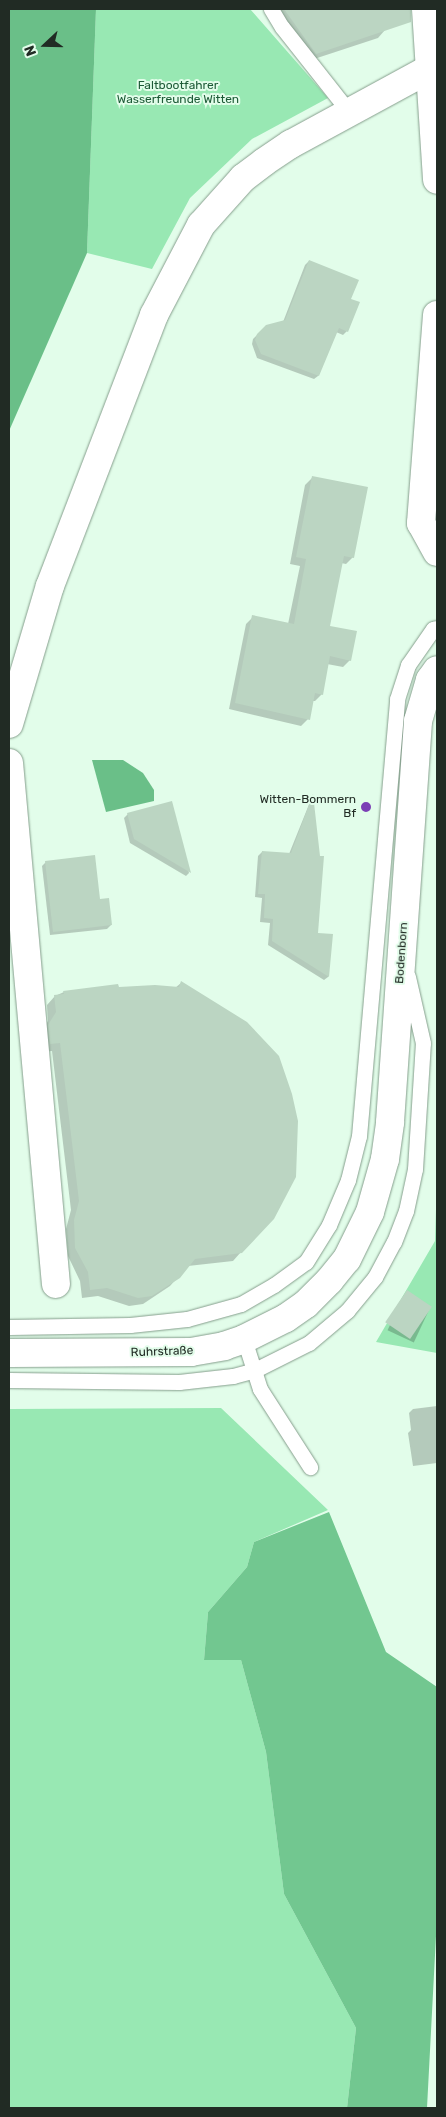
<!DOCTYPE html>
<meta charset="utf-8">
<style>
body{margin:0}
#map{position:relative;width:446px;height:2117px;overflow:hidden;background:#e2fdea;font-family:Rubik,sans-serif}
div>[style]{position:absolute}
[style*='--x']{left:calc(var(--x)*1px);top:calc(var(--y)*1px);width:calc(var(--w)*1px);rotate:calc(var(--a)*1deg)}
.green>*{inset:0;background:#98e8b3}
.forest>*{inset:0;background:#72c790}
.water>*{inset:0;background:#6abf88}
.shadow>*{inset:0;background:#0003;transform-origin:0 0}
.building>*{inset:0;background:#bbd5c2;transform-origin:0 0}
.roads{filter:drop-shadow(0 0 1px #859e8c) drop-shadow(0 0 1px #859e8c)}
.service>*{height:15px;margin:-7.5px;padding:0 7.5px;transform-origin:7.5px;border-radius:7.5px;background:#fff}
.minor>*{height:28px;margin:-14px;padding:0 14px;transform-origin:14px;border-radius:14px;background:#fff}
.secondary>*{height:28px;margin:-14px;padding:0 14px;transform-origin:14px;border-radius:14px;background:#fff}
.dots>*{width:14px;height:14px;translate:-50% -50%;box-sizing:border-box;border:2px solid #e2fdea;border-radius:50%}
span{translate:-50% -50%;white-space:nowrap;text-align:center;line-height:1.15;-webkit-text-stroke:4px #e2fdea;paint-order:stroke}
.park-label{font-size:12px;color:#1c5a36}
.poi-label{font-size:12px;color:#212b24}
.right{translate:-100% -50%;text-align:right}
.street-label{font-size:12px;color:#212b24}
.frame{position:absolute;inset:0;border:10px solid #212b24;pointer-events:none}
.north{position:absolute;left:20px;top:20px;width:50px;height:50px;-webkit-text-stroke:4px #e2fdea;paint-order:stroke;rotate:249deg;font-size:14px;font-weight:700;line-height:20px;text-align:center;color:#212b24}
.north::after{content:'';display:block;margin:auto;width:18px;height:22px;background:#212b24;clip-path:polygon(50% 0,100% 100%,50% 72%,0 100%)}
</style>
<div id="map">
<div class="green">
<i style="clip-path:polygon(96px 9px,250px 9px,328px 98px,252px 139px,190px 198px,152px 269px,87px 253px)"></i>
<i style="clip-path:polygon(437px 1176px,437px 1353px,376px 1342px,435px 1241px)"></i>
<i style="clip-path:polygon(221px 1408px,328px 1510px,254px 1542px,247px 1567px,208px 1612px,204px 1660px,241px 1660px,266px 1752px,284px 1894px,356px 2028px,347px 2108px,9px 2108px,9px 1409px)"></i>
</div>
<div class="forest">
<i style="clip-path:polygon(329px 1512px,386px 1652px,437px 1687px,437px 1917px,427px 2108px,347px 2108px,356px 2028px,284px 1894px,266px 1752px,241px 1660px,204px 1660px,208px 1612px,247px 1567px,254px 1542px)"></i>
</div>
<div class="water">
<i style="clip-path:polygon(9px 9px,96px 9px,87px 253px,9px 431px)"></i>
<i style="clip-path:polygon(92px 760px,123px 760px,143px 773px,154px 790px,154px 801px,106px 812px)"></i>
</div>
<div class="shadow">
<i style="clip-path:polygon(273px 9px,394px 9px,394px 13px,385px 30px,378px 38px,308px 61px)"></i>
<i style="clip-path:polygon(309px 261px,349px 300px,347px 331px,343px 335px,336px 332px,318px 376px,314px 379px,257px 358px,252px 344px,253px 339px,266px 326px,283px 322px,305px 265px)"></i>
<i style="clip-path:polygon(312px 478px,353px 557px,346px 564px,341px 563px,329px 627px,350px 660px,343px 667px,327px 664px,322px 694px,315px 701px,312px 701px,308px 719px,301px 726px,229px 709px,246px 624px,253px 617px,288px 624px,300px 566px,290px 564px,305px 485px)"></i>
<i style="clip-path:polygon(312px 797px,316px 934px,331px 935px,328px 977px,324px 980px,268px 945px,270px 923px,260px 922px,262px 898px,255px 897px,258px 856px,262px 852px,289px 854px)"></i>
<i style="clip-path:polygon(171px 803px,189px 873px,186px 876px,130px 843px,124px 818px,128px 814px)"></i>
<i style="clip-path:polygon(46px 862px,99px 901px,111px 925px,107px 929px,50px 935px,42px 866px)"></i>
<i style="clip-path:polygon(181px 983px,241px 1252px,233px 1261px,188px 1266px,170px 1286px,143px 1304px,129px 1306px,98px 1296px,82px 1298px,80px 1281px,68px 1256px,66px 1229px,71px 1210px,52px 1051px,42px 1052px,40px 1034px,48px 1021px,47px 1005px,55px 996px,64px 992px,118px 988px,175px 988px)"></i>
<i style="left:404px;top:1295px;width:29px;height:39px;rotate:25deg"></i>
<i style="clip-path:polygon(437px 1406px,437px 1463px,413px 1466px,408px 1433px,411px 1430px,409px 1413px,413px 1409px)"></i>
</div>
<div class="building">
<i style="clip-path:polygon(284px 9px,411px 9px,411px 22px,316px 54px)"></i>
<i style="clip-path:polygon(309px 260px,359px 280px,351px 299px,360px 302px,348px 332px,339px 328px,319px 376px,261px 354px,255px 340px,257px 334px,266px 325px,285px 320px)"></i>
<i style="clip-path:polygon(312px 476px,368px 487px,354px 558px,344px 556px,330px 626px,357px 631px,351px 661px,330px 656px,323px 695px,315px 693px,310px 720px,235px 703px,252px 615px,294px 624px,306px 559px,296px 557px)"></i>
<i style="clip-path:polygon(313px 794px,320px 856px,324px 856px,318px 933px,333px 934px,329px 977px,272px 941px,273px 919px,264px 918px,265px 894px,258px 894px,262px 851px,291px 853px)"></i>
<i style="clip-path:polygon(172px 801px,191px 873px,134px 839px,127px 813px)"></i>
<i style="clip-path:polygon(95px 855px,100px 899px,109px 898px,112px 925px,53px 932px,45px 861px)"></i>
<i style="clip-path:polygon(181px 981px,247px 1022px,279px 1056px,292px 1094px,298px 1121px,296px 1177px,274px 1219px,242px 1253px,195px 1259px,180px 1278px,152px 1296px,138px 1298px,107px 1288px,90px 1290px,88px 1272px,75px 1248px,74px 1220px,79px 1201px,60px 1043px,50px 1044px,48px 1025px,56px 1012px,54px 995px,64px 994px,63px 991px,118px 984px,119px 987px,155px 985px,179px 987px)"></i>
<i style="left:407px;top:1290px;width:30px;height:39px;rotate:34deg"></i>
</div>
<div class="roads">
<div class="service">
<i style="--x:271;--y:9;--w:21;--a:59"></i>
<i style="--x:282;--y:27;--w:110;--a:51.7"></i>
<i style="--x:9;--y:1327;--w:121;--a:-0.9"></i>
<i style="--x:130;--y:1325;--w:57;--a:-6"></i>
<i style="--x:187;--y:1319;--w:56;--a:-15.5"></i>
<i style="--x:241;--y:1304;--w:38;--a:-30"></i>
<i style="--x:274;--y:1285;--w:39;--a:-36"></i>
<i style="--x:306;--y:1262;--w:44;--a:-58.1"></i>
<i style="--x:329;--y:1225;--w:49;--a:-67.1"></i>
<i style="--x:348;--y:1180;--w:45;--a:-76"></i>
<i style="--x:359;--y:1136;--w:439;--a:-85"></i>
<i style="--x:397;--y:699;--w:36;--a:-72"></i>
<i style="--x:408;--y:665;--w:44;--a:-55.2"></i>
<i style="--x:433;--y:629;--w:4;--a:-14"></i>
<i style="--x:244;--y:1339;--w:52;--a:72.3"></i>
<i style="--x:260;--y:1389;--w:93;--a:57.3"></i>
<i style="--x:9;--y:1380;--w:170;--a:0.7"></i>
<i style="--x:179;--y:1382;--w:54;--a:-6.3"></i>
<i style="--x:233;--y:1376;--w:23;--a:-15"></i>
<i style="--x:255;--y:1370;--w:60;--a:-26.6"></i>
<i style="--x:309;--y:1343;--w:50;--a:-40.1"></i>
<i style="--x:347;--y:1311;--w:44;--a:-50.5"></i>
<i style="--x:375;--y:1277;--w:40;--a:-62"></i>
<i style="--x:394;--y:1242;--w:33;--a:-69"></i>
<i style="--x:406;--y:1211;--w:43;--a:-77.9"></i>
<i style="--x:415;--y:1169;--w:126;--a:-86.4"></i>
<i style="--x:423;--y:1043;--w:68;--a:-102.8"></i>
</div>
<div class="minor">
<i style="--x:426;--y:9;--w:171;--a:86.3"></i>
<i style="--x:437;--y:315;--w:209;--a:94.4"></i>
<i style="--x:421;--y:523;--w:33;--a:61"></i>
<i style="--x:9;--y:724;--w:144;--a:-73.5"></i>
<i style="--x:50;--y:586;--w:290;--a:-69"></i>
<i style="--x:154;--y:315;--w:102;--a:-62.4"></i>
<i style="--x:201;--y:225;--w:63;--a:-48.2"></i>
<i style="--x:243;--y:178;--w:26;--a:-37"></i>
<i style="--x:264;--y:162;--w:32;--a:-34"></i>
<i style="--x:291;--y:144;--w:157;--a:-28.5"></i>
<i style="--x:9;--y:763;--w:523;--a:84.85"></i>
</div>
<div class="secondary">
<i style="--x:9;--y:1353;--w:182;--a:-0.3"></i>
<i style="--x:191;--y:1352;--w:34;--a:-10"></i>
<i style="--x:224;--y:1346;--w:21;--a:-19"></i>
<i style="--x:244;--y:1339;--w:47;--a:-26.6"></i>
<i style="--x:286;--y:1318;--w:24;--a:-35"></i>
<i style="--x:306;--y:1304;--w:33;--a:-45"></i>
<i style="--x:329;--y:1281;--w:28;--a:-51"></i>
<i style="--x:347;--y:1259;--w:52;--a:-63.9"></i>
<i style="--x:370;--y:1212;--w:55;--a:-74.2"></i>
<i style="--x:385;--y:1159;--w:37;--a:-82"></i>
<i style="--x:390;--y:1122;--w:402;--a:-86"></i>
<i style="--x:418;--y:721;--w:43;--a:-73.7"></i>
<i style="--x:430;--y:680;--w:12;--a:-55"></i>
</div>
</div>
<div class="dots">
<i style="left:366px;top:807px;background:#7b3fb5"></i>
</div>
<div class="park-label">
<span style="left:178px;top:93px">Faltbootfahrer<br>Wasserfreunde Witten</span>
</div>
<div class="poi-label">
<span class="right" style="left:356px;top:807px">Witten-Bommern<br>Bf</span>
</div>
<div class="street-label">
<span style="left:402px;top:953px;rotate:-86deg">Bodenborn</span>
<span style="left:162px;top:1352px;rotate:-2deg">Ruhrstraße</span>
</div>
<div class="frame"></div>
<div class="north">N</div>
</div>
